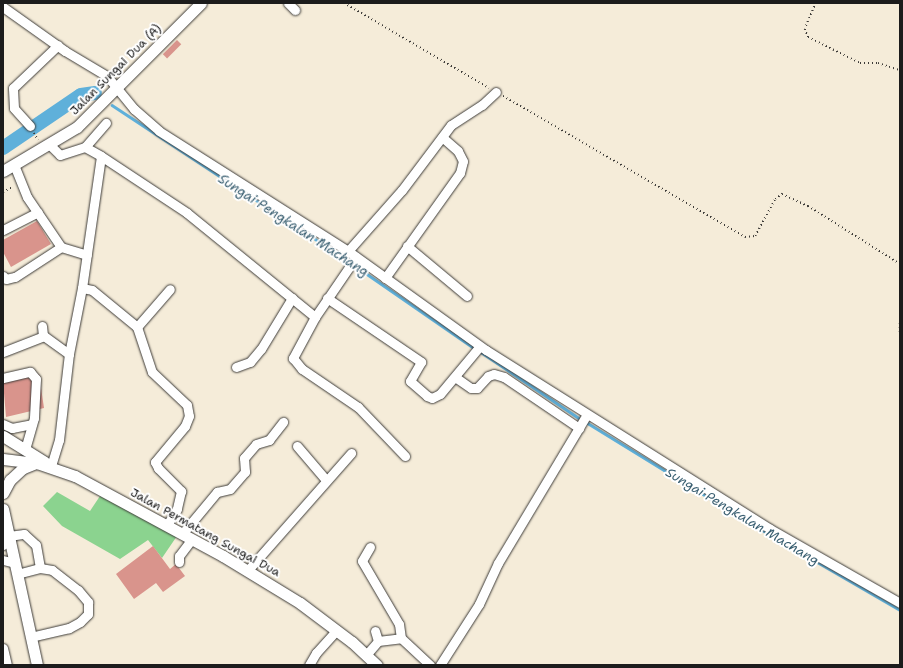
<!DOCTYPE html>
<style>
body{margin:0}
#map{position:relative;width:903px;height:668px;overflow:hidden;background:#f5ecd9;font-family:"Shantell Sans",sans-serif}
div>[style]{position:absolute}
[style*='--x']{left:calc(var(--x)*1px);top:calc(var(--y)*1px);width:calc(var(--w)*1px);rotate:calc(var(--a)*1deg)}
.green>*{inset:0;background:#8bd38f}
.stream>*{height:2.5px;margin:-1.25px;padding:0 1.25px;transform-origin:1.25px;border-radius:1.25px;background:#5fb0da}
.river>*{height:14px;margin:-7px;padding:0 7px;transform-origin:7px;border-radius:7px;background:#5fb0da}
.building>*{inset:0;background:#d9948c;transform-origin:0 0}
.path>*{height:1.5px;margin-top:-0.75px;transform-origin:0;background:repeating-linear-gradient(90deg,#3d3b38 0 1px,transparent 0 4px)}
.roads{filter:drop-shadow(0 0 1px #3d3b38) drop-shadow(0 0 1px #3d3b38)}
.minor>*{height:9px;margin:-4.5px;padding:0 4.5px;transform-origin:4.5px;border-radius:4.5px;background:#fff}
.major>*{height:11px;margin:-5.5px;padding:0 5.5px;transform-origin:5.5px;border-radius:5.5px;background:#fff}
span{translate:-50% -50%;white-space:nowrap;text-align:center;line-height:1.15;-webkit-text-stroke:4px #fff;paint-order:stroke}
.street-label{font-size:12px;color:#1c1c1c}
.water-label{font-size:13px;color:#3a5f71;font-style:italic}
.frame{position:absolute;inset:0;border:4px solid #1c1c1c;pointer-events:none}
</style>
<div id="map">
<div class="green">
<i style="clip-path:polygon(57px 492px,90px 511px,100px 496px,177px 536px,162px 558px,148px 540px,120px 559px,62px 526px,43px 506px)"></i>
</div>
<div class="stream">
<i style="--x:112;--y:105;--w:285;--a:33.4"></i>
<i style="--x:354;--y:265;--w:146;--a:34.7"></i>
<i style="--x:481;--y:352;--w:118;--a:34"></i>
<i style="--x:586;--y:422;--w:193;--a:31.6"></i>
<i style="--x:750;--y:523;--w:173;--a:30.1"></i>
</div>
<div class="river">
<i style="--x:3;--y:148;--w:94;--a:-34.2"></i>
<i style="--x:81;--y:95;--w:14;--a:-8"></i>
</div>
<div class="building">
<i style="left:177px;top:40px;width:6px;height:20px;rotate:45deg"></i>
<i style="clip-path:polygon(37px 221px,51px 244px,11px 267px,3px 252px,3px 240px)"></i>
<i style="clip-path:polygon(39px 374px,44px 408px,6px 417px,3px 381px)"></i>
<i style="clip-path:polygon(153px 546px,170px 569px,176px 564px,185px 576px,163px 592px,156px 583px,134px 599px,116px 574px)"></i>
</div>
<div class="path">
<i style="--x:344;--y:3;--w:168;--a:30.4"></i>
<i style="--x:816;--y:3;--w:28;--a:113"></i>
<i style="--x:805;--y:29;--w:9;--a:69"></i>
<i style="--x:808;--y:37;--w:58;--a:26.6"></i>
<i style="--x:860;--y:63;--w:18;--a:0"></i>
<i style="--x:878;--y:63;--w:23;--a:18"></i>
<i style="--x:503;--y:96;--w:280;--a:30.2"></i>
<i style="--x:745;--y:237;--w:10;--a:-6"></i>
<i style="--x:755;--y:236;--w:42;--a:-61.6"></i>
<i style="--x:775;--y:199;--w:9;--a:-36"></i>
<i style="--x:782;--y:194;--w:29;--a:25"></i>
<i style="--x:808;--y:206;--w:109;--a:32.2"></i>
<i style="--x:34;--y:133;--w:8;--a:60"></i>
<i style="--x:3;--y:192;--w:11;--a:-27"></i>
<i style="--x:900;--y:323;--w:11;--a:90"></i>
</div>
<div class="roads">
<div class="minor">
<i style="--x:288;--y:3;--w:10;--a:45"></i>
<i style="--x:3;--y:7;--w:76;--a:35.4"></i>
<i style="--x:65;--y:51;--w:49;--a:30.8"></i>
<i style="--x:107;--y:76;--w:43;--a:50.7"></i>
<i style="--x:134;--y:109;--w:33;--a:41"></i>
<i style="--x:159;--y:131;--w:224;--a:32.4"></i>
<i style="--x:348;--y:251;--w:170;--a:35.7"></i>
<i style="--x:486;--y:350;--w:336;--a:32.2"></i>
<i style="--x:770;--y:529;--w:150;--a:29.6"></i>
<i style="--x:30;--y:126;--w:24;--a:-132"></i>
<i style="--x:14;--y:108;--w:20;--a:-93"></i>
<i style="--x:13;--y:88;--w:62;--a:-43.7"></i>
<i style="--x:50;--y:145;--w:14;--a:45"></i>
<i style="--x:60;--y:155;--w:26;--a:-18"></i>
<i style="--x:85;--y:147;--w:18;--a:29"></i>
<i style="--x:101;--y:156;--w:103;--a:33.5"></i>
<i style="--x:187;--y:213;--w:165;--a:39.1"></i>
<i style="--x:85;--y:147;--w:32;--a:-49"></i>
<i style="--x:3;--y:230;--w:39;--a:-27"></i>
<i style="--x:407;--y:246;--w:78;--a:39.8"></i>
<i style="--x:61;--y:247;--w:27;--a:17"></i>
<i style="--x:348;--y:251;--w:81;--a:-48.5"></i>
<i style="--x:402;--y:190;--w:81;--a:-53"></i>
<i style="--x:451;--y:125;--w:37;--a:-33"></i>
<i style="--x:482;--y:105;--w:19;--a:-43"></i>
<i style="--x:356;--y:257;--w:73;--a:124.3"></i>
<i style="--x:315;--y:317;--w:47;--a:118.2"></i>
<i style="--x:293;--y:358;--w:14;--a:51"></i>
<i style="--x:302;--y:369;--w:68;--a:34.2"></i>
<i style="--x:358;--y:407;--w:68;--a:46.2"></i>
<i style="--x:3;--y:276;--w:4;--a:45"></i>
<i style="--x:6;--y:279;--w:9;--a:-13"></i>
<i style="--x:15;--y:277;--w:55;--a:-33.1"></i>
<i style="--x:61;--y:247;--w:60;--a:-124.2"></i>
<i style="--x:27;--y:197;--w:35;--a:-112"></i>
<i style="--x:385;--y:278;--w:129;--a:-54.5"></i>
<i style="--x:460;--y:173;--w:12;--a:-76"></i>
<i style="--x:463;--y:161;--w:11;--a:-117"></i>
<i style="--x:458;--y:151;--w:21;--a:-139"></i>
<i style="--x:82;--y:288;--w:10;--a:11"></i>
<i style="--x:92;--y:290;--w:58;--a:39.4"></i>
<i style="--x:137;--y:327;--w:47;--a:71.6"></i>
<i style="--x:152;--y:372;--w:48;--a:43.3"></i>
<i style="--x:187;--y:405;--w:11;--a:80"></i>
<i style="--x:189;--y:416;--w:11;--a:112"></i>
<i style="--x:185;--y:426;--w:47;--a:129.8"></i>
<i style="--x:155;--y:462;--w:7;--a:63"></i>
<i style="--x:158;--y:468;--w:33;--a:45"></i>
<i style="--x:181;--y:491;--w:18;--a:103"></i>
<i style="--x:177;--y:509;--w:19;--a:122"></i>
<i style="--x:327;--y:298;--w:114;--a:34.2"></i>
<i style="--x:421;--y:362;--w:22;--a:120"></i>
<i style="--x:410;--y:381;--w:23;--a:41"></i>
<i style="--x:427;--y:396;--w:5;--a:22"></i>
<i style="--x:432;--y:398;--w:9;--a:-27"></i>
<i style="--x:440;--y:394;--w:62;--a:-50.2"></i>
<i style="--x:42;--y:326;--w:10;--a:84"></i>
<i style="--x:137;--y:327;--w:50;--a:-49"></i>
<i style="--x:3;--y:352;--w:44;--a:-21.3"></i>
<i style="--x:44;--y:336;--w:31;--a:36"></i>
<i style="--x:236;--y:367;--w:15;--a:-20"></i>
<i style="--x:250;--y:362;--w:17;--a:-50"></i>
<i style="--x:261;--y:349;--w:60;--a:-58.7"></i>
<i style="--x:455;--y:377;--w:19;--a:35"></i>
<i style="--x:471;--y:388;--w:6;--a:0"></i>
<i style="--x:477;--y:388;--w:16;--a:-47"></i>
<i style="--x:488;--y:376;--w:6;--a:-18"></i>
<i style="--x:494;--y:374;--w:10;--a:17"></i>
<i style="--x:504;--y:377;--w:91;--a:34.2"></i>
<i style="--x:3;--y:378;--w:28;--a:-13"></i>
<i style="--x:30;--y:372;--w:9;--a:49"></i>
<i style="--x:36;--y:379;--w:39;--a:93"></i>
<i style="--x:34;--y:418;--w:32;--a:106"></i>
<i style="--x:3;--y:424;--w:10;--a:24"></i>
<i style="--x:12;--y:428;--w:20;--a:-11"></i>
<i style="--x:297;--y:446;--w:45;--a:49.5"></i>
<i style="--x:51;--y:466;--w:27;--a:-73"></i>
<i style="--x:59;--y:440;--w:87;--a:-83.4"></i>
<i style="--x:69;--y:354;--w:67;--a:-78.9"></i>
<i style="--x:82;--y:288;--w:133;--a:-81.8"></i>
<i style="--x:182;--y:534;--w:55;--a:-50.2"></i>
<i style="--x:217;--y:492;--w:13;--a:-13"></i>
<i style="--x:230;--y:489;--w:23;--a:-49"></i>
<i style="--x:245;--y:472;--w:14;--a:-94"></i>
<i style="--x:244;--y:458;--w:18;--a:-49"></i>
<i style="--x:256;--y:444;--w:14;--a:-17"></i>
<i style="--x:269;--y:440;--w:23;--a:-52"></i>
<i style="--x:3;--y:545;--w:11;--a:-56"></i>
<i style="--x:9;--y:536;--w:15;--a:-8"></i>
<i style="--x:24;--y:534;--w:16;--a:43"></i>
<i style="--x:36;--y:545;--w:23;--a:80"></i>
<i style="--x:370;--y:547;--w:16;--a:120"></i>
<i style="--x:362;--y:561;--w:73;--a:59.6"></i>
<i style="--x:399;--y:624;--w:14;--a:82"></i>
<i style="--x:401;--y:638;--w:40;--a:43"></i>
<i style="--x:3;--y:560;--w:12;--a:14"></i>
<i style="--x:179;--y:562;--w:6;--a:-90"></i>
<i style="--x:179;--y:556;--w:21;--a:-53"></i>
<i style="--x:248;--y:570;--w:156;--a:-48.6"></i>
<i style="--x:17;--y:574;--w:24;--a:-15"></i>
<i style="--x:40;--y:568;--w:12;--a:9"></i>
<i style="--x:52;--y:570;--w:33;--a:38"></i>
<i style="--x:78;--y:590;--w:16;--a:50"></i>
<i style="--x:88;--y:602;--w:12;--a:90"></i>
<i style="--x:88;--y:614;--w:11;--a:135"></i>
<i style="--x:80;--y:622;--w:13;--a:151"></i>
<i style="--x:69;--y:628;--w:39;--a:167"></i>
<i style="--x:375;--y:631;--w:10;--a:73"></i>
<i style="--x:3;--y:648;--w:17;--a:77"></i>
<i style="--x:366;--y:655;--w:18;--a:-49"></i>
<i style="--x:378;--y:641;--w:23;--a:-7"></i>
<i style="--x:309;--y:665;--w:14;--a:-60"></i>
<i style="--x:316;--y:653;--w:31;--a:-48"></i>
<i style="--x:440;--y:665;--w:72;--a:-57.4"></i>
<i style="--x:479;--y:604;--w:45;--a:-65.1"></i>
<i style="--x:498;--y:563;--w:171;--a:-59.1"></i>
</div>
<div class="major">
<i style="--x:3;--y:171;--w:86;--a:-30.7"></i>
<i style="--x:77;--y:127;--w:175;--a:-45"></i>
<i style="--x:3;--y:436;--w:49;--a:31.8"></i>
<i style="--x:3;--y:459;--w:34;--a:7"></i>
<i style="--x:37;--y:463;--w:40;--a:18.9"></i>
<i style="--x:75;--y:476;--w:168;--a:28.4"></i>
<i style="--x:223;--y:556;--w:90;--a:31.4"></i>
<i style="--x:300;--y:603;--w:65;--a:36.9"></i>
<i style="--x:352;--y:642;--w:34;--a:43"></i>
<i style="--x:3;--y:493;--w:15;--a:-62"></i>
<i style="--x:10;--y:480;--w:18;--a:-43"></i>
<i style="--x:23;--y:468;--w:14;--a:-21"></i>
<i style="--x:3;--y:509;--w:160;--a:77.7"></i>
</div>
</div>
<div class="street-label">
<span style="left:116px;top:70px;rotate:-45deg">Jalan Sungai Dua (A)</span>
<span style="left:205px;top:533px;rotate:29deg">Jalan Permatang Sungai Dua</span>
</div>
<div class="water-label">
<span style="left:293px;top:226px;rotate:33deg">Sungai Pengkalan Machang</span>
<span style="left:742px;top:517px;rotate:31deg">Sungai Pengkalan Machang</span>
</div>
<div class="frame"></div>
</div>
